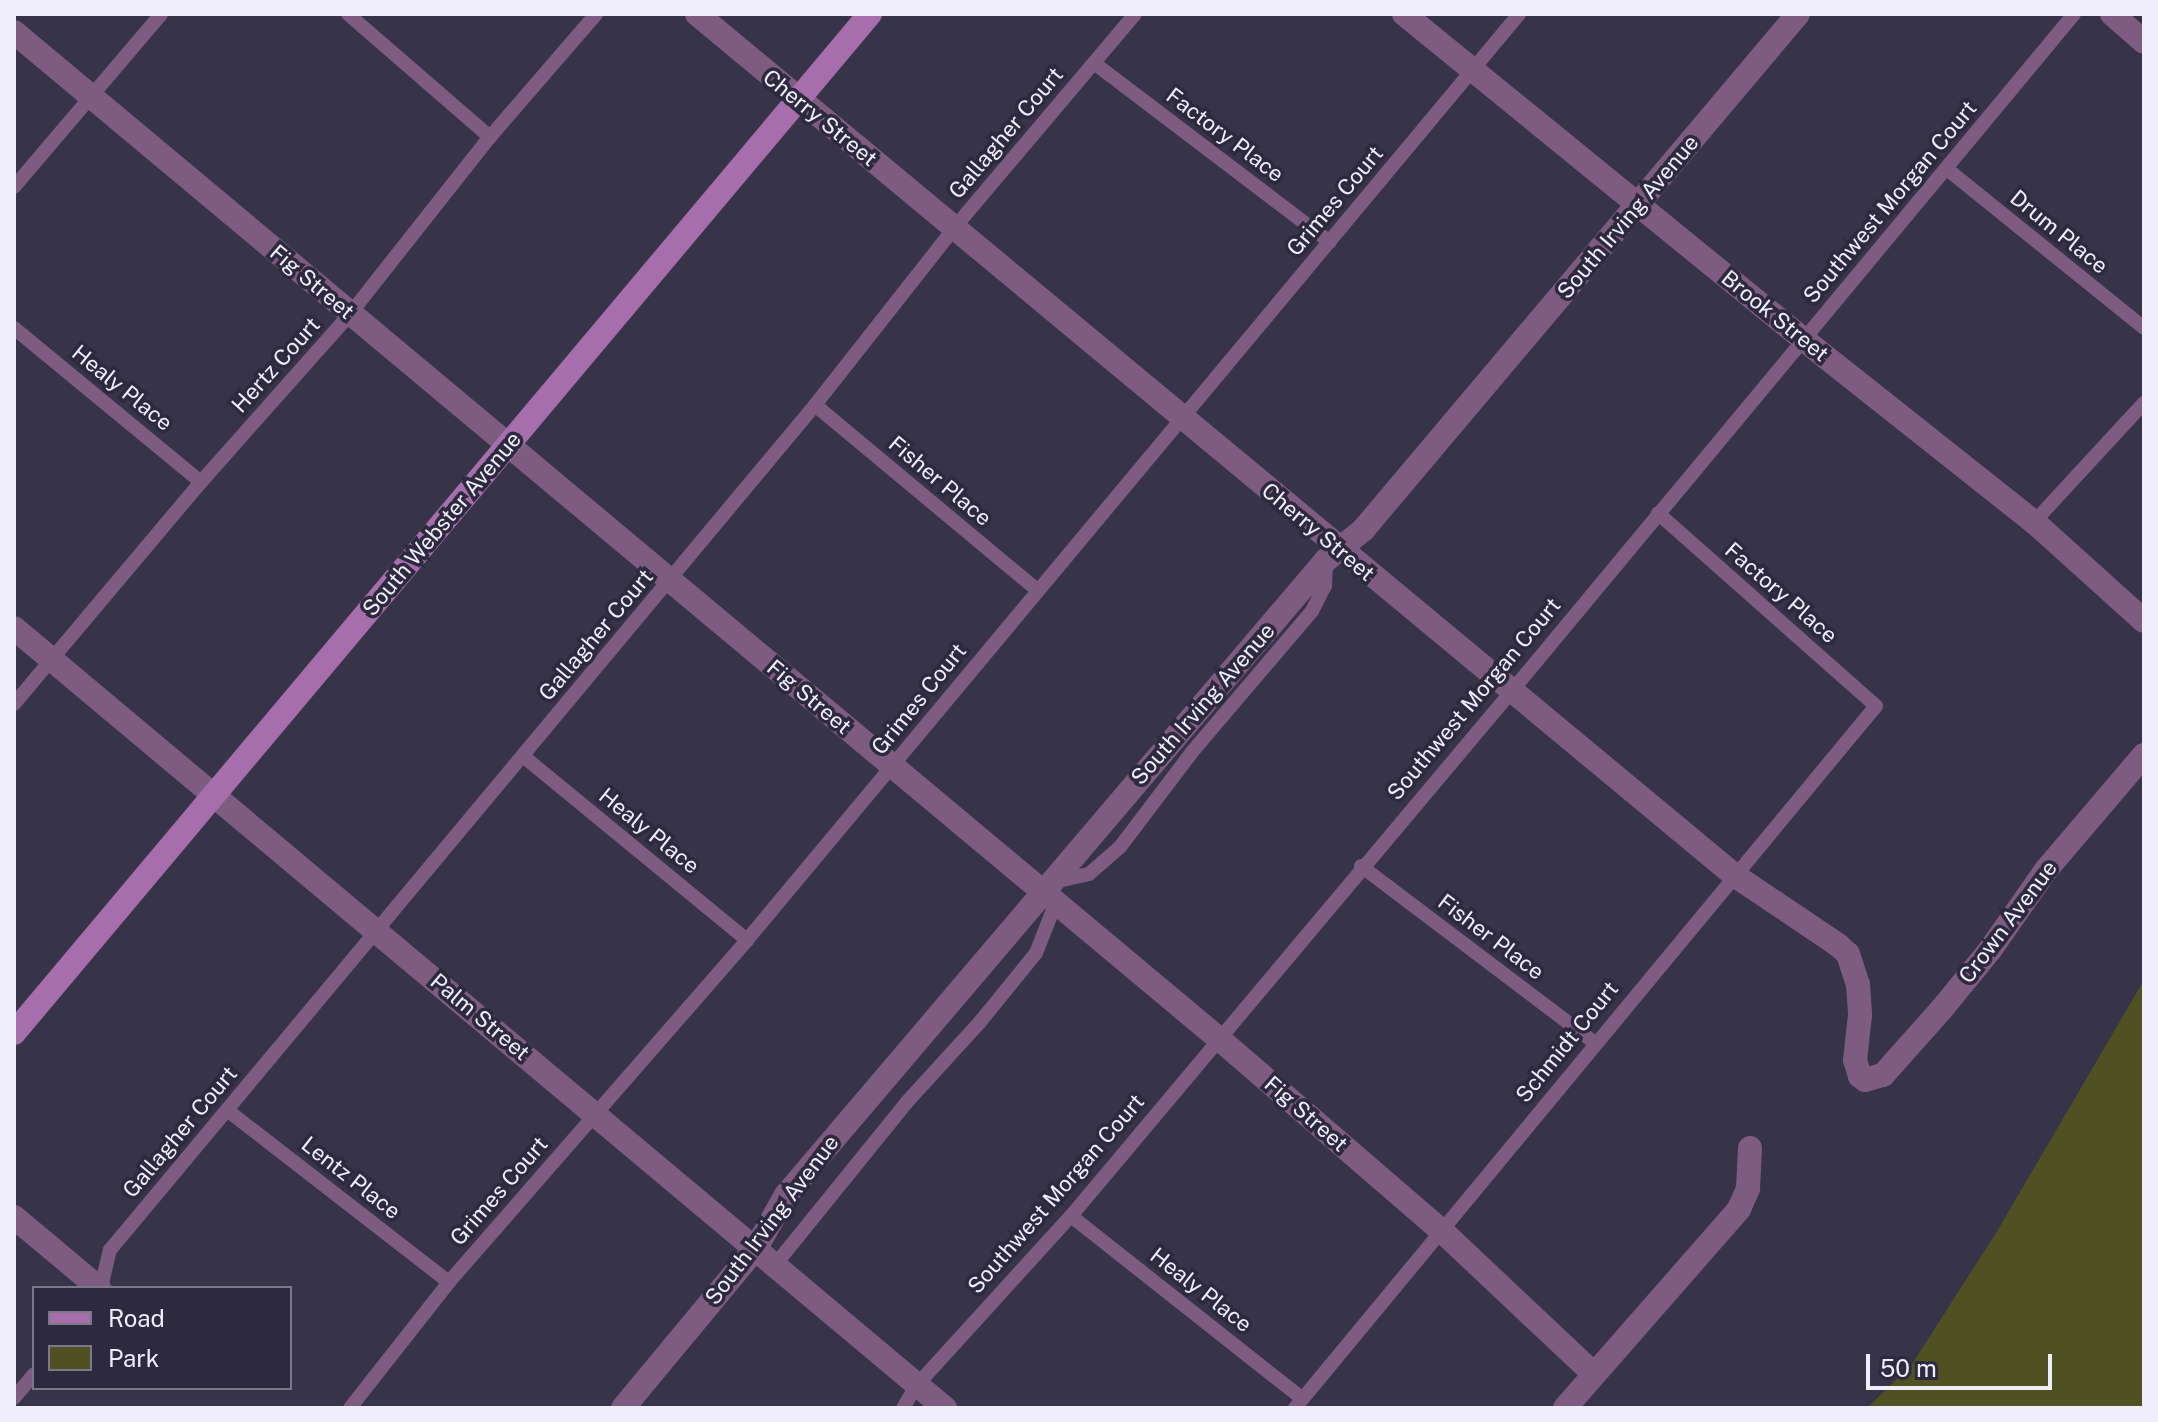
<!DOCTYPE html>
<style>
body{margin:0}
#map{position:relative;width:2158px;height:1422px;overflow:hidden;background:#373349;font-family:"Public Sans",sans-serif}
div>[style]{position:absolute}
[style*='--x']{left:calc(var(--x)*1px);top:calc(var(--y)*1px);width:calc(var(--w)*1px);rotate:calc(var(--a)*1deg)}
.green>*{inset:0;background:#4f5122}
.lane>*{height:14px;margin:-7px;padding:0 7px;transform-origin:7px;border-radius:7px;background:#7e5c81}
.street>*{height:24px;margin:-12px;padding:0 12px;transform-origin:12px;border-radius:12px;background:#7e5c81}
.secondary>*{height:24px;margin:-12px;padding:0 12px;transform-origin:12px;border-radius:12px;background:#a66fab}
span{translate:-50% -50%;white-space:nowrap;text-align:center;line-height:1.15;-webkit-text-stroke:7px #2d293e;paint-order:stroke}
.street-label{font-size:22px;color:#f0eefc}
.frame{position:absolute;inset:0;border:16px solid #f0eefc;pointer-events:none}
.legend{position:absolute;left:32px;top:1286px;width:260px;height:104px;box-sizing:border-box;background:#2d293e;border:2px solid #7b788a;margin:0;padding:10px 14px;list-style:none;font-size:24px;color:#f0eefc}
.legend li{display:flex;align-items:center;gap:16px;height:40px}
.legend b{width:40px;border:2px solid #7b788a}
.scale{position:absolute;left:1866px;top:1354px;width:186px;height:36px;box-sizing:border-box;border:4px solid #f0eefc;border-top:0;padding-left:10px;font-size:24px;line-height:28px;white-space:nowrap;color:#f0eefc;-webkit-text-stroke:6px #2d293e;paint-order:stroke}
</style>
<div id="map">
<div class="green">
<i style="clip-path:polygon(2144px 980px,2144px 1408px,1867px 1408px,1912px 1364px,1996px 1233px)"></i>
</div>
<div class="lane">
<i style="--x:348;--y:14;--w:188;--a:40.9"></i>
<i style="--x:1094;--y:63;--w:296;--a:37.2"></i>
<i style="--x:1947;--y:169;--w:253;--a:38.9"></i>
<i style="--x:14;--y:187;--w:227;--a:-49.6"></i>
<i style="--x:14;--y:328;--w:242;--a:39.5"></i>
<i style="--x:815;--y:405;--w:289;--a:39.8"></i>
<i style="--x:2034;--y:522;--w:162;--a:-47.3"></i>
<i style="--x:14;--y:704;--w:290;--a:-49.9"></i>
<i style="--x:201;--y:482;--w:225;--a:-48.4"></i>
<i style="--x:350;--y:314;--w:226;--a:-51.7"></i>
<i style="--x:490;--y:137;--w:162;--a:-49.2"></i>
<i style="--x:523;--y:756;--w:290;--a:39.4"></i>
<i style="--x:1361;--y:866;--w:293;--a:37.1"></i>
<i style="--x:1054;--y:882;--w:36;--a:-13"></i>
<i style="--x:1089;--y:874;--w:41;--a:-41.1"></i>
<i style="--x:1120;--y:847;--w:119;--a:-52.8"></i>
<i style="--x:1192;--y:752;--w:185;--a:-49.6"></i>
<i style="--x:1312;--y:611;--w:28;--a:-63"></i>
<i style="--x:1325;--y:586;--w:26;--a:-88"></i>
<i style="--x:227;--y:1110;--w:281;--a:37.8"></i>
<i style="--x:1071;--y:1216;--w:295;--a:38.3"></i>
<i style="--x:775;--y:1265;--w:208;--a:-51"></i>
<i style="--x:906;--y:1103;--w:110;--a:-47.6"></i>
<i style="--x:980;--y:1022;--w:89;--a:-50.9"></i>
<i style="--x:1036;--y:953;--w:52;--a:-68.4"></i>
<i style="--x:101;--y:1288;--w:39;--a:-77"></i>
<i style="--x:110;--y:1250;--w:1100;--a:-50.16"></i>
<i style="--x:815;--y:405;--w:226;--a:-51.8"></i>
<i style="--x:955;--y:227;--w:279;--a:-49.8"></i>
<i style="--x:14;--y:1398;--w:31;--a:-50"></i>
<i style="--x:350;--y:1408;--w:160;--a:-51.8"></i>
<i style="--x:449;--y:1282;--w:454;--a:-48.9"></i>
<i style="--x:747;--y:940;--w:1206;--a:-50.18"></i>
<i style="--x:903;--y:1408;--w:27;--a:-59"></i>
<i style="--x:917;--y:1385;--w:229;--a:-47.7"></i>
<i style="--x:1071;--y:1216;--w:684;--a:-49.98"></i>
<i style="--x:1511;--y:692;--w:881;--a:-50.29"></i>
<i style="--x:1295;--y:1408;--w:911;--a:-50.39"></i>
<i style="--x:1876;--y:706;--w:291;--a:-138.5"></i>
</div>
<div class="street">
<i style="--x:697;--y:14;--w:1348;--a:39.7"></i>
<i style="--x:1734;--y:875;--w:125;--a:33.9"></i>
<i style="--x:1838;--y:945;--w:13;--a:42"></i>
<i style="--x:1848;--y:954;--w:32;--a:72"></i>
<i style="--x:1858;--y:984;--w:31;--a:86"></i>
<i style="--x:1860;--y:1015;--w:45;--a:96.3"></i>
<i style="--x:1855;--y:1060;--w:17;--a:73"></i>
<i style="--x:1860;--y:1076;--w:6;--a:39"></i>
<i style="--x:1865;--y:1080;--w:19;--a:-16"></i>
<i style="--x:1883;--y:1075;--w:87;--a:-48.3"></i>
<i style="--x:1941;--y:1010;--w:77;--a:-50.8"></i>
<i style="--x:1990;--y:950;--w:98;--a:-55"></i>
<i style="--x:2046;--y:870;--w:151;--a:-49.6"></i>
<i style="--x:1404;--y:14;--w:515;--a:39.16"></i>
<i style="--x:1803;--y:339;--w:295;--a:38.4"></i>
<i style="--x:2034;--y:522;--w:148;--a:42"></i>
<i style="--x:2112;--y:14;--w:43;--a:41.2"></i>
<i style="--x:14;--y:32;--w:1568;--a:39.88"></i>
<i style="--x:1217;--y:1037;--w:297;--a:40.8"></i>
<i style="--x:1442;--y:1231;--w:209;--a:43.3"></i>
<i style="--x:14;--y:628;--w:1215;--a:39.96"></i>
<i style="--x:14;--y:1217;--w:111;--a:39.9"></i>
<i style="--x:623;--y:1408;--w:208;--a:-50.3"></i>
<i style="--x:756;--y:1248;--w:61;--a:-60.5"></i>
<i style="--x:786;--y:1195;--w:834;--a:-49.62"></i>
<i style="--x:1326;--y:560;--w:48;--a:-39"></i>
<i style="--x:1363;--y:530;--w:675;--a:-49.87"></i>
<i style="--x:1565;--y:1408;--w:264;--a:-48.8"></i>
<i style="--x:1739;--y:1209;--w:22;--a:-66"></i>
<i style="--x:1748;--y:1189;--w:41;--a:-87.2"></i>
</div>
<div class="secondary">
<i style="--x:14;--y:1033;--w:1331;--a:-49.97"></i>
</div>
<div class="street-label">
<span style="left:820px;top:118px;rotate:39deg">Cherry Street</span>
<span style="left:1006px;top:133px;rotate:-50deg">Gallagher Court</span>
<span style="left:1225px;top:135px;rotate:37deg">Factory Place</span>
<span style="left:1335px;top:201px;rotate:-50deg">Grimes Court</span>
<span style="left:1890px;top:202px;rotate:-50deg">Southwest Morgan Court</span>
<span style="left:1628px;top:217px;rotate:-50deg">South Irving Avenue</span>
<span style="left:2059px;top:232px;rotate:39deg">Drum Place</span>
<span style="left:312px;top:282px;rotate:40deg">Fig Street</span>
<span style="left:1775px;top:316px;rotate:39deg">Brook Street</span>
<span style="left:276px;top:365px;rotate:-48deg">Hertz Court</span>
<span style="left:122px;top:388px;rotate:39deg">Healy Place</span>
<span style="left:940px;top:481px;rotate:40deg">Fisher Place</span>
<span style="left:442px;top:524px;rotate:-50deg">South Webster Avenue</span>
<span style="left:1318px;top:532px;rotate:40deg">Cherry Street</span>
<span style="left:1781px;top:593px;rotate:41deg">Factory Place</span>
<span style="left:596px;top:635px;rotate:-50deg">Gallagher Court</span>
<span style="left:809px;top:697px;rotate:40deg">Fig Street</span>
<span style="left:919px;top:699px;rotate:-51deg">Grimes Court</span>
<span style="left:1474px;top:699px;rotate:-50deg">Southwest Morgan Court</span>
<span style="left:1203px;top:704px;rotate:-49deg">South Irving Avenue</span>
<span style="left:649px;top:831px;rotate:39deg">Healy Place</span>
<span style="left:2008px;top:922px;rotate:-53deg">Crown Avenue</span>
<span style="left:1491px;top:937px;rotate:37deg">Fisher Place</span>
<span style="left:480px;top:1017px;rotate:40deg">Palm Street</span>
<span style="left:1567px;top:1042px;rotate:-51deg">Schmidt Court</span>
<span style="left:1306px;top:1114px;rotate:41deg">Fig Street</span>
<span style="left:180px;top:1132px;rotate:-50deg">Gallagher Court</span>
<span style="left:351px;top:1178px;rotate:38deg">Lentz Place</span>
<span style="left:499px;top:1191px;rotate:-49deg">Grimes Court</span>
<span style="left:1056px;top:1194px;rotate:-49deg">Southwest Morgan Court</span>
<span style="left:772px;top:1220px;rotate:-53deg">South Irving Avenue</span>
<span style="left:1201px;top:1290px;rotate:38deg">Healy Place</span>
</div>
<div class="frame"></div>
<ul class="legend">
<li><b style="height:10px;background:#a66fab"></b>Road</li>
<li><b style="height:22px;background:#4f5122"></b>Park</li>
</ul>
<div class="scale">50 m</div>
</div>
